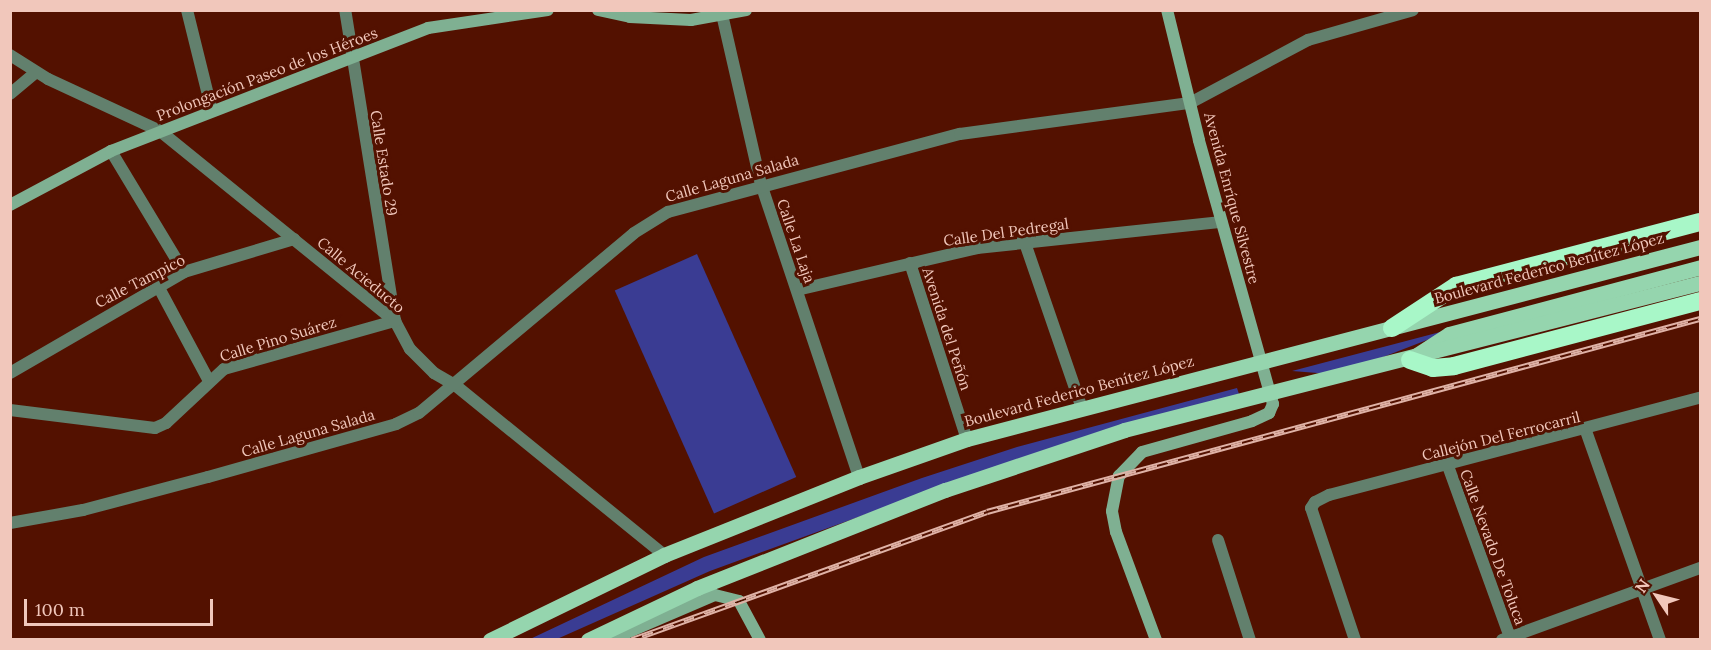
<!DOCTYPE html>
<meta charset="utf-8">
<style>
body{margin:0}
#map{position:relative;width:1711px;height:650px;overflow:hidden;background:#531100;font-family:Lora,serif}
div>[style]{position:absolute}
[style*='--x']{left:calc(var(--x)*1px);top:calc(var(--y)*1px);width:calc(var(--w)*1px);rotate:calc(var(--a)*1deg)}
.green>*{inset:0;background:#3a3c93;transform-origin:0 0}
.street>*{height:12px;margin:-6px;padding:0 6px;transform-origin:6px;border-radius:6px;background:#62806d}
.secondary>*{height:12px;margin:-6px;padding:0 6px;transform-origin:6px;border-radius:6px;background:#7fb092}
.primary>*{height:15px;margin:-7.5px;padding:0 7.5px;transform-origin:7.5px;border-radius:7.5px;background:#95d5ae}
.highway>*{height:18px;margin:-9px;padding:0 9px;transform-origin:9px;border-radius:9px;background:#a8f7c8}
.rail>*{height:6px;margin-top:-3px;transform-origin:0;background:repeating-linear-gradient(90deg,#531100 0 11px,#dfb2a6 0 22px);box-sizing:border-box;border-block:2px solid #dfb2a6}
span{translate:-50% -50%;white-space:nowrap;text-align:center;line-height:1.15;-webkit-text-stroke:6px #531100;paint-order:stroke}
.street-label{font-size:15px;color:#f1c7bb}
.frame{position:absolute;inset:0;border:12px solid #f1c7bb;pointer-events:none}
.north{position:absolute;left:1627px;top:566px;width:60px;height:60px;-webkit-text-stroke:4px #531100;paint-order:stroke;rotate:305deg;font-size:16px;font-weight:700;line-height:24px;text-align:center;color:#f1c7bb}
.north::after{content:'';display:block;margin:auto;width:21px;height:27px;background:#f1c7bb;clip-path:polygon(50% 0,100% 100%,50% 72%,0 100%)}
.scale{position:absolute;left:24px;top:599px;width:189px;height:27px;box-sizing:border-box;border:3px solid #f1c7bb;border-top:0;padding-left:8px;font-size:18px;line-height:21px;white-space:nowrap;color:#f1c7bb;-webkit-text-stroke:4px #531100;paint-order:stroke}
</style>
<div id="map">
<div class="green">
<i style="left:697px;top:254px;width:244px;height:90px;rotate:66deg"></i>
<i style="clip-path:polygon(1463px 326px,1360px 366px,1330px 374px,1292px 371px)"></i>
<i style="clip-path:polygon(1237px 388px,1239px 394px,952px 483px,710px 571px,557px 639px,528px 640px,704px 557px,922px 478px,1017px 447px)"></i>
</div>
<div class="street">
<i style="--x:187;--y:10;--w:104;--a:76.1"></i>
<i style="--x:721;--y:10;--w:179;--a:77.1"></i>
<i style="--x:761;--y:184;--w:309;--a:71.5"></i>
<i style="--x:10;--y:55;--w:45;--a:32.3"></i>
<i style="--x:48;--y:79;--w:123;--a:24.9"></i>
<i style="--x:160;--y:131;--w:302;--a:39"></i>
<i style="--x:395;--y:321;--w:32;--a:62"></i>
<i style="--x:410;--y:349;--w:34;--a:45"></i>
<i style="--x:434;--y:373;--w:24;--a:30"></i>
<i style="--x:455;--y:385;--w:269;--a:39.1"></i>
<i style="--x:10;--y:94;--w:34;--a:-40"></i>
<i style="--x:111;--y:151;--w:141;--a:58.9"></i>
<i style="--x:1025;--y:243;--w:172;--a:71"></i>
<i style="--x:910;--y:263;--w:185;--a:72.1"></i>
<i style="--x:158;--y:286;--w:108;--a:61.8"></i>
<i style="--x:797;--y:290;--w:185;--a:-13.1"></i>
<i style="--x:977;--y:248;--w:246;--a:-6.1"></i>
<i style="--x:10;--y:373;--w:201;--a:-30.1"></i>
<i style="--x:184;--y:272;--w:115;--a:-16.7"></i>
<i style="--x:10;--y:410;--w:146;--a:7.1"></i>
<i style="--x:155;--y:428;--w:12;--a:-24"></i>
<i style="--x:166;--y:423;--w:79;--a:-43"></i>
<i style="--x:224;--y:369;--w:178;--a:-15.7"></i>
<i style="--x:395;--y:321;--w:315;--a:-99.1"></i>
<i style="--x:1586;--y:431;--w:222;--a:70.5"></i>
<i style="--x:1448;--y:466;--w:185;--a:70.1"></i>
<i style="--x:10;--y:523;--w:74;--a:-10.1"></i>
<i style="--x:83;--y:510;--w:129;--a:-14.8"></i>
<i style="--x:208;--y:477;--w:195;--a:-15.7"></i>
<i style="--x:396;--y:424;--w:25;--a:-26"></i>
<i style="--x:419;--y:413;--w:280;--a:-39.9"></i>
<i style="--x:634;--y:233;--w:40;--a:-32"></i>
<i style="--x:668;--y:212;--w:302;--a:-15"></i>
<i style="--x:960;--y:134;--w:232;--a:-7.7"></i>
<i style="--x:1190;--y:103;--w:134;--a:-28.1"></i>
<i style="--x:1308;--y:40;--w:109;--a:-15.9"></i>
<i style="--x:1218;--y:540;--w:105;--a:72.3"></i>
<i style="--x:1355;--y:640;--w:139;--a:-108.4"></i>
<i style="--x:1311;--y:508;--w:7;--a:-56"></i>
<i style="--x:1315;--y:502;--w:16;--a:-27"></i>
<i style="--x:1329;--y:495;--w:383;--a:-14.7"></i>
<i style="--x:1502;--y:640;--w:211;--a:-20"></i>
</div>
<div class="secondary">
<i style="--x:598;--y:10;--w:33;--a:12"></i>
<i style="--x:630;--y:17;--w:61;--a:2.8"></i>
<i style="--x:691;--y:20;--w:56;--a:-10.3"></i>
<i style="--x:10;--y:205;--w:115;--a:-28.1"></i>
<i style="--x:111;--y:151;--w:340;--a:-21.2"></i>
<i style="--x:428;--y:28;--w:121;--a:-8.5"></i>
<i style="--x:610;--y:640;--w:114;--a:-23.2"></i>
<i style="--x:715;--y:595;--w:25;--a:14"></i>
<i style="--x:739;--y:601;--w:44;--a:61.7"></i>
<i style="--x:1156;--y:640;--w:115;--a:-110.3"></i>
<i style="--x:1116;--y:532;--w:21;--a:-101"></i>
<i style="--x:1112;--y:511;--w:36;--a:-79"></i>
<i style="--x:1119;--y:476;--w:33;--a:-46"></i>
<i style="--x:1142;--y:452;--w:114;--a:-15.7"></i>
<i style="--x:1252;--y:421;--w:19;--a:-25"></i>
<i style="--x:1269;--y:413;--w:10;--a:-66"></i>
<i style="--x:1273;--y:404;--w:274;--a:-105.7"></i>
<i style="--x:1199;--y:140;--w:134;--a:-103.8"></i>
</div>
<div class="primary">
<i style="--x:1415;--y:356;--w:40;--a:-32.9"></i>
<i style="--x:1449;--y:334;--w:260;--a:-14.9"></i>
<i style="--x:490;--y:640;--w:194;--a:-26"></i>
<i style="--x:664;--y:555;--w:210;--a:-21.8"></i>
<i style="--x:859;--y:477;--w:114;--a:-19.4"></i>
<i style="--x:967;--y:439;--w:758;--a:-14.68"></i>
<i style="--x:588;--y:640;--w:121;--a:-25.5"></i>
<i style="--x:697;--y:588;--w:267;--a:-21.6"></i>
<i style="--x:945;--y:490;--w:189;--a:-18.5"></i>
<i style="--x:1124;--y:430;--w:594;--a:-14.32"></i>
</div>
<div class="highway">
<i style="--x:1392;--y:328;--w:77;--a:-33.3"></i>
<i style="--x:1456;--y:286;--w:252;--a:-14.7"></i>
<i style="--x:1410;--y:360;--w:24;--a:19"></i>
<i style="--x:1433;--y:368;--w:21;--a:-5"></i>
<i style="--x:1454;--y:366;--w:254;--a:-14.8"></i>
</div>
<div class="rail">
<i style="--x:632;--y:640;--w:377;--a:-19.8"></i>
<i style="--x:987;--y:512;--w:739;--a:-15.15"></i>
</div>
<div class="street-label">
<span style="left:267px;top:74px;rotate:-21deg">Prolongación Paseo de los Héroes</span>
<span style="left:384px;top:163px;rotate:81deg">Calle Estado 29</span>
<span style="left:732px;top:178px;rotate:-16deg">Calle Laguna Salada</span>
<span style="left:1232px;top:198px;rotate:75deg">Avenida Enríque Silvestre</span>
<span style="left:1006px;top:232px;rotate:-8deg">Calle Del Pedregal</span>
<span style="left:796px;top:241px;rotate:71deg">Calle La Laja</span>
<span style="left:1549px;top:268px;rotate:-15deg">Boulevard Federico Benítez López</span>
<span style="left:361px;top:275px;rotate:40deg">Calle Acieducto</span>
<span style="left:140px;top:281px;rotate:-27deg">Calle Tampico</span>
<span style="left:947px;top:329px;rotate:72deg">Avenida del Peñón</span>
<span style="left:278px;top:339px;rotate:-17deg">Calle Pino Suárez</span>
<span style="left:1079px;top:391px;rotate:-15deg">Boulevard Federico Benítez López</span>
<span style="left:308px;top:433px;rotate:-16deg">Calle Laguna Salada</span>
<span style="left:1501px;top:436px;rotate:-14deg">Callejón Del Ferrocarril</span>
<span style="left:1493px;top:547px;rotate:70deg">Calle Nevado De Toluca</span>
</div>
<div class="frame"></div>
<div class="north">N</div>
<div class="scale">100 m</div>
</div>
